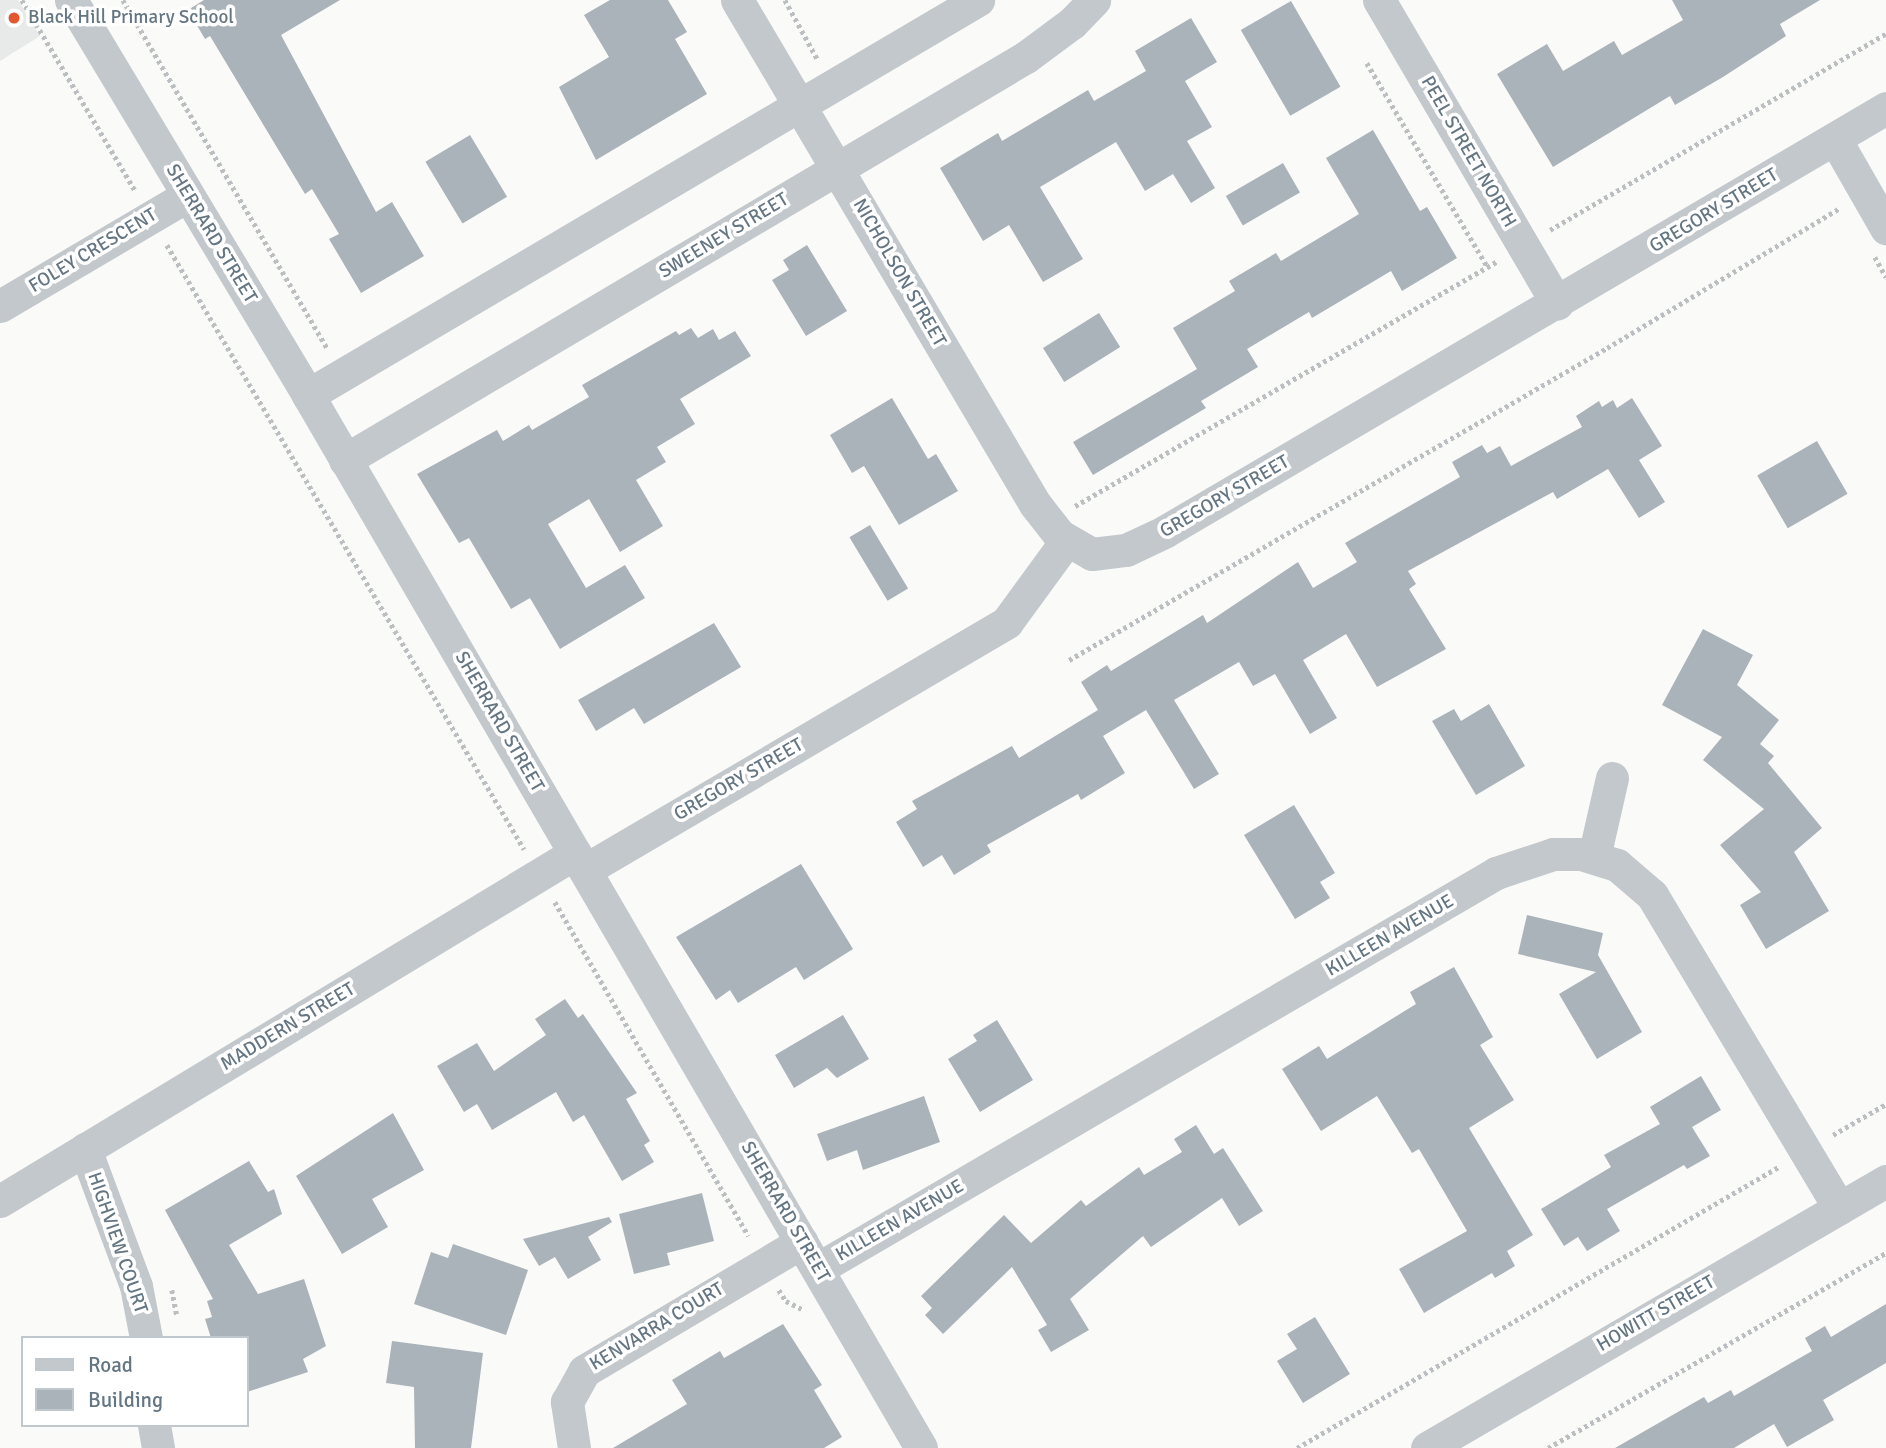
<!DOCTYPE html>
<style>
body{margin:0}
#map{position:relative;width:1886px;height:1448px;overflow:hidden;background:#fafaf8;font-family:Signika,sans-serif}
div>[style]{position:absolute}
[style*='--x']{left:calc(var(--x)*1px);top:calc(var(--y)*1px);width:calc(var(--w)*1px);rotate:calc(var(--a)*1deg)}
.built>*{inset:0;background:#e8e9e9}
.building>*{inset:0;background:#aab3b9;transform-origin:0 0}
.path>*{height:4.5px;margin-top:-2.25px;transform-origin:0;background:repeating-linear-gradient(90deg,#bbbfc2 0 3.5px,transparent 0 7px)}
.minor>*{height:33px;margin:-16.5px;padding:0 16.5px;transform-origin:16.5px;border-radius:16.5px;background:#c3c8cc}
.dots>*{width:19px;height:19px;translate:-50% -50%;box-sizing:border-box;border:4px solid #fff;border-radius:50%}
span{translate:-50% -50%;white-space:nowrap;text-align:center;line-height:1.15;-webkit-text-stroke:7px #fff;paint-order:stroke}
.poi-label{font-size:19px;color:#657683}
.left{translate:0 -50%;text-align:left}
.street-label{font-size:19px;color:#657683}
.legend{position:absolute;left:21px;top:1336px;width:228px;height:91px;box-sizing:border-box;background:#fff;border:2px solid #c1c8cd;margin:0;padding:9px 12px;list-style:none;font-size:21px;color:#657683}
.legend li{display:flex;align-items:center;gap:14px;height:35px}
.legend b{width:35px;border:2px solid #c1c8cd}
</style>
<div id="map">
<div class="built">
<i style="clip-path:polygon(0 0,18px 0,40px 36px,0 61px)"></i>
</div>
<div class="building">
<i style="clip-path:polygon(204px 0,340px 0,281px 35px,376px 212px,392px 202px,424px 256px,361px 293px,329px 239px,339px 234px,312px 189px,305px 194px,210px 36px,205px 39px,188px 10px)"></i>
<i style="clip-path:polygon(610px 0,668px 0,687px 32px,675px 39px,707px 94px,596px 160px,559px 87px,609px 57px,584px 15px)"></i>
<i style="clip-path:polygon(1672px 0,1820px 0,1780px 24px,1786px 36px,1723px 77px,1675px 105px,1670px 96px,1553px 167px,1497px 74px,1547px 44px,1563px 71px,1614px 41px,1622px 55px,1683px 20px)"></i>
<i style="left:1291px;top:1px;width:99px;height:58px;rotate:60deg"></i>
<i style="clip-path:polygon(1191px 18px,1217px 62px,1185px 81px,1212px 127px,1187px 141px,1215px 188px,1191px 203px,1173px 174px,1145px 191px,1116px 142px,1040px 187px,1083px 259px,1043px 282px,1009px 225px,983px 241px,940px 168px,998px 133px,1002px 141px,1088px 90px,1094px 101px,1146px 71px,1135px 51px)"></i>
<i style="clip-path:polygon(1373px 130px,1420px 211px,1427px 207px,1457px 258px,1402px 291px,1391px 271px,1312px 318px,1309px 312px,1247px 349px,1258px 367px,1201px 401px,1206px 408px,1093px 475px,1073px 442px,1197px 369px,1173px 328px,1235px 291px,1229px 281px,1276px 253px,1281px 261px,1359px 214px,1326px 158px)"></i>
<i style="left:470px;top:135px;width:72px;height:52px;rotate:59deg"></i>
<i style="left:1283px;top:163px;width:34px;height:66px;rotate:60deg"></i>
<i style="clip-path:polygon(807px 245px,847px 311px,806px 336px,772px 280px,789px 270px,783px 260px)"></i>
<i style="left:1099px;top:313px;width:40px;height:66px;rotate:58deg"></i>
<i style="clip-path:polygon(691px 328px,698px 338px,713px 329px,719px 340px,735px 331px,751px 356px,680px 399px,695px 424px,657px 447px,666px 462px,636px 480px,663px 526px,620px 552px,589px 499px,548px 524px,586px 588px,625px 565px,645px 598px,560px 649px,530px 598px,511px 609px,469px 538px,459px 543px,417px 474px,497px 430px,503px 441px,529px 425px,532px 430px,589px 397px,582px 385px,676px 331px,679px 335px)"></i>
<i style="clip-path:polygon(892px 398px,928px 459px,936px 454px,958px 491px,899px 525px,864px 466px,852px 473px,830px 435px)"></i>
<i style="clip-path:polygon(1632px 398px,1662px 446px,1639px 460px,1665px 502px,1639px 518px,1608px 469px,1557px 499px,1553px 492px,1408px 571px,1416px 584px,1409px 589px,1446px 649px,1377px 687px,1346px 634px,1303px 660px,1337px 718px,1310px 734px,1275px 674px,1253px 686px,1239px 662px,1174px 700px,1219px 774px,1194px 789px,1146px 710px,1103px 736px,1125px 773px,1081px 800px,1078px 794px,987px 845px,991px 852px,954px 875px,942px 855px,923px 867px,896px 822px,917px 809px,912px 801px,1012px 746px,1019px 758px,1098px 710px,1081px 682px,1107px 665px,1111px 671px,1203px 615px,1207px 623px,1298px 562px,1313px 588px,1357px 562px,1345px 543px,1460px 477px,1452px 462px,1482px 445px,1487px 453px,1500px 446px,1511px 466px,1582px 427px,1576px 416px,1599px 401px,1602px 407px,1613px 400px,1617px 408px)"></i>
<i style="left:1817px;top:441px;width:61px;height:69px;rotate:60deg"></i>
<i style="left:870px;top:525px;width:74px;height:24px;rotate:59deg"></i>
<i style="clip-path:polygon(714px 623px,741px 667px,644px 724px,634px 708px,596px 731px,578px 700px)"></i>
<i style="clip-path:polygon(1703px 629px,1753px 655px,1737px 685px,1779px 720px,1760px 744px,1774px 756px,1768px 763px,1822px 828px,1794px 852px,1829px 911px,1766px 949px,1740px 905px,1761px 892px,1720px 845px,1764px 809px,1703px 760px,1722px 737px,1662px 705px)"></i>
<i style="clip-path:polygon(1489px 704px,1525px 766px,1476px 795px,1432px 721px,1454px 709px,1461px 721px)"></i>
<i style="clip-path:polygon(1294px 805px,1335px 873px,1320px 882px,1330px 898px,1295px 919px,1244px 835px)"></i>
<i style="clip-path:polygon(801px 864px,853px 949px,804px 980px,796px 967px,738px 1003px,730px 990px,716px 1000px,676px 937px)"></i>
<i style="clip-path:polygon(1527px 915px,1603px 933px,1598px 955px,1642px 1032px,1597px 1059px,1559px 994px,1596px 972px,1518px 954px)"></i>
<i style="clip-path:polygon(1454px 967px,1493px 1037px,1480px 1045px,1514px 1100px,1469px 1128px,1533px 1235px,1507px 1251px,1515px 1266px,1495px 1278px,1492px 1273px,1424px 1313px,1399px 1269px,1467px 1231px,1419px 1149px,1412px 1153px,1377px 1096px,1321px 1131px,1282px 1069px,1319px 1046px,1327px 1059px,1416px 1004px,1410px 992px)"></i>
<i style="clip-path:polygon(565px 999px,578px 1018px,583px 1014px,637px 1093px,626px 1099px,650px 1141px,644px 1145px,654px 1162px,622px 1181px,584px 1115px,573px 1122px,556px 1092px,492px 1130px,477px 1104px,464px 1112px,437px 1066px,477px 1043px,494px 1071px,546px 1035px,535px 1019px)"></i>
<i style="clip-path:polygon(843px 1015px,869px 1059px,837px 1078px,827px 1068px,794px 1088px,775px 1055px)"></i>
<i style="clip-path:polygon(997px 1020px,1033px 1080px,980px 1112px,948px 1059px,977px 1041px,973px 1035px)"></i>
<i style="clip-path:polygon(1701px 1076px,1721px 1110px,1692px 1127px,1710px 1156px,1687px 1169px,1684px 1165px,1607px 1209px,1620px 1231px,1587px 1251px,1578px 1237px,1564px 1246px,1541px 1209px,1611px 1167px,1604px 1155px,1660px 1124px,1650px 1107px)"></i>
<i style="clip-path:polygon(924px 1096px,940px 1142px,863px 1170px,857px 1150px,827px 1161px,817px 1134px)"></i>
<i style="clip-path:polygon(393px 1113px,424px 1170px,372px 1199px,388px 1227px,342px 1254px,296px 1176px)"></i>
<i style="clip-path:polygon(1196px 1125px,1214px 1154px,1223px 1148px,1263px 1211px,1239px 1226px,1222px 1198px,1151px 1247px,1143px 1236px,1070px 1299px,1089px 1330px,1051px 1352px,1038px 1330px,1047px 1325px,1012px 1267px,943px 1334px,925px 1315px,932px 1308px,921px 1296px,1004px 1215px,1031px 1243px,1081px 1200px,1086px 1206px,1139px 1167px,1144px 1175px,1182px 1152px,1174px 1139px)"></i>
<i style="clip-path:polygon(249px 1161px,268px 1192px,274px 1189px,282px 1214px,229px 1245px,258px 1294px,304px 1279px,326px 1346px,303px 1359px,308px 1372px,247px 1392px,247px 1338px,211px 1338px,205px 1319px,212px 1317px,207px 1301px,213px 1299px,165px 1210px)"></i>
<i style="clip-path:polygon(702px 1193px,714px 1241px,667px 1253px,670px 1265px,634px 1274px,619px 1214px)"></i>
<i style="clip-path:polygon(609px 1217px,612px 1222px,588px 1237px,601px 1260px,568px 1279px,555px 1257px,539px 1266px,523px 1239px)"></i>
<i style="clip-path:polygon(453px 1244px,528px 1270px,506px 1335px,414px 1304px,431px 1252px,448px 1258px)"></i>
<i style="clip-path:polygon(1886px 1304px,1886px 1363px,1823px 1400px,1834px 1420px,1787px 1447px,1774px 1424px,1734px 1448px,1615px 1448px,1704px 1397px,1708px 1403px,1731px 1390px,1734px 1396px,1812px 1351px,1805px 1338px,1825px 1326px,1831px 1337px)"></i>
<i style="clip-path:polygon(1315px 1317px,1350px 1374px,1303px 1403px,1277px 1361px,1297px 1349px,1287px 1334px)"></i>
<i style="clip-path:polygon(783px 1324px,822px 1385px,814px 1390px,842px 1437px,824px 1448px,613px 1448px,687px 1404px,672px 1380px,720px 1351px,724px 1358px)"></i>
<i style="clip-path:polygon(392px 1341px,483px 1353px,471px 1448px,415px 1448px,414px 1387px,386px 1383px)"></i>
</div>
<div class="path">
<i style="--x:22;--y:0;--w:223;--a:59.3"></i>
<i style="--x:123;--y:0;--w:405;--a:59.6"></i>
<i style="--x:785;--y:0;--w:68;--a:61.2"></i>
<i style="--x:1367;--y:63;--w:236;--a:59.4"></i>
<i style="--x:1550;--y:230;--w:389;--a:-30.3"></i>
<i style="--x:167;--y:245;--w:702;--a:59.41"></i>
<i style="--x:1875;--y:257;--w:23;--a:61"></i>
<i style="--x:1075;--y:506;--w:488;--a:-30.1"></i>
<i style="--x:1069;--y:660;--w:622;--a:-30.11"></i>
<i style="--x:1607;--y:348;--w:270;--a:-31"></i>
<i style="--x:555;--y:902;--w:386;--a:59.9"></i>
<i style="--x:1833;--y:1135;--w:61;--a:-30.3"></i>
<i style="--x:172;--y:1290;--w:25;--a:79"></i>
<i style="--x:779;--y:1290;--w:13;--a:58"></i>
<i style="--x:786;--y:1301;--w:20;--a:27"></i>
<i style="--x:1297;--y:1448;--w:559;--a:-30.28"></i>
<i style="--x:1548;--y:1448;--w:390;--a:-30"></i>
</div>
<div class="minor">
<i style="--x:71;--y:0;--w:461;--a:59"></i>
<i style="--x:308;--y:395;--w:1218;--a:59.79"></i>
<i style="--x:737;--y:0;--w:586;--a:59.41"></i>
<i style="--x:1035;--y:504;--w:39;--a:52"></i>
<i style="--x:1059;--y:535;--w:38;--a:30"></i>
<i style="--x:1092;--y:554;--w:34;--a:-7"></i>
<i style="--x:1126;--y:550;--w:42;--a:-25.3"></i>
<i style="--x:1164;--y:532;--w:837;--a:-30.42"></i>
<i style="--x:1379;--y:0;--w:352;--a:59.6"></i>
<i style="--x:1835;--y:139;--w:103;--a:60.2"></i>
<i style="--x:0;--y:306;--w:217;--a:-30.5"></i>
<i style="--x:308;--y:395;--w:778;--a:-30.52"></i>
<i style="--x:345;--y:460;--w:791;--a:-30.62"></i>
<i style="--x:1026;--y:57;--w:57;--a:-36.5"></i>
<i style="--x:1072;--y:23;--w:32;--a:-46"></i>
<i style="--x:1594;--y:857;--w:81;--a:-77.2"></i>
<i style="--x:585;--y:870;--w:489;--a:-30.4"></i>
<i style="--x:1007;--y:622;--w:100;--a:-53.9"></i>
<i style="--x:85;--y:1149;--w:146;--a:69.6"></i>
<i style="--x:136;--y:1286;--w:53;--a:79.1"></i>
<i style="--x:0;--y:1201;--w:672;--a:-31.18"></i>
<i style="--x:819;--y:1268;--w:784;--a:-30.26"></i>
<i style="--x:1496;--y:873;--w:60;--a:-18.4"></i>
<i style="--x:1553;--y:854;--w:28;--a:0"></i>
<i style="--x:1581;--y:854;--w:38;--a:17"></i>
<i style="--x:1617;--y:865;--w:46;--a:40.6"></i>
<i style="--x:1652;--y:895;--w:365;--a:59.1"></i>
<i style="--x:154;--y:1425;--w:23;--a:80"></i>
<i style="--x:574;--y:1448;--w:47;--a:-98.7"></i>
<i style="--x:567;--y:1402;--w:35;--a:-61"></i>
<i style="--x:584;--y:1371;--w:253;--a:-30.6"></i>
<i style="--x:1427;--y:1448;--w:531;--a:-30.19"></i>
</div>
<div class="dots">
<i style="left:14px;top:18px;background:#e4572e"></i>
</div>
<div class="poi-label">
<span class="left" style="left:28px;top:18px">Black Hill Primary School</span>
</div>
<div class="street-label">
<span style="left:1468px;top:152px;rotate:60deg">PEEL STREET NORTH</span>
<span style="left:1714px;top:211px;rotate:-31deg">GREGORY STREET</span>
<span style="left:211px;top:234px;rotate:59deg">SHERRARD STREET</span>
<span style="left:724px;top:236px;rotate:-31deg">SWEENEY STREET</span>
<span style="left:93px;top:251px;rotate:-31deg">FOLEY CRESCENT</span>
<span style="left:899px;top:273px;rotate:60deg">NICHOLSON STREET</span>
<span style="left:1225px;top:497px;rotate:-30deg">GREGORY STREET</span>
<span style="left:499px;top:722px;rotate:60deg">SHERRARD STREET</span>
<span style="left:739px;top:780px;rotate:-30deg">GREGORY STREET</span>
<span style="left:1390px;top:936px;rotate:-30deg">KILLEEN AVENUE</span>
<span style="left:288px;top:1027px;rotate:-31deg">MADDERN STREET</span>
<span style="left:785px;top:1212px;rotate:60deg">SHERRARD STREET</span>
<span style="left:900px;top:1221px;rotate:-30deg">KILLEEN AVENUE</span>
<span style="left:117px;top:1243px;rotate:71deg">HIGHVIEW COURT</span>
<span style="left:1656px;top:1314px;rotate:-30deg">HOWITT STREET</span>
<span style="left:657px;top:1327px;rotate:-31deg">KENVARRA COURT</span>
</div>
<ul class="legend">
<li><b style="height:9px;background:#c3c8cc"></b>Road</li>
<li><b style="height:19px;background:#aab3b9"></b>Building</li>
</ul>
</div>
